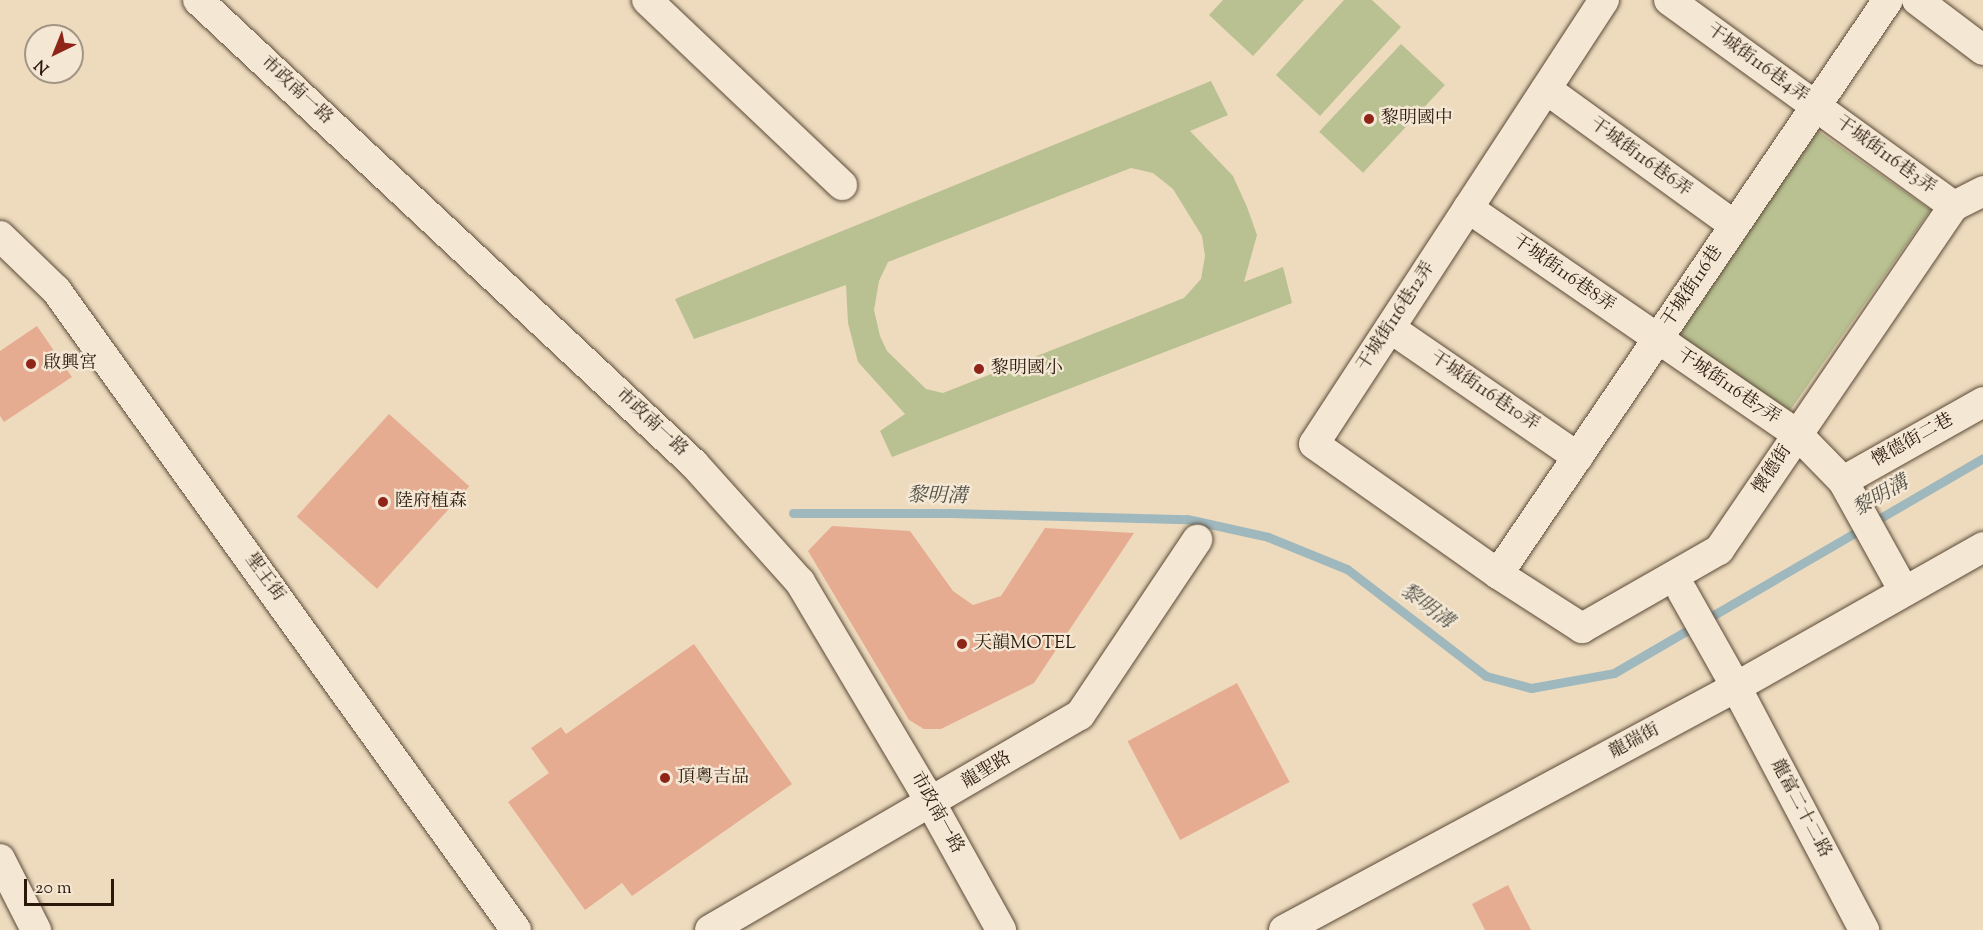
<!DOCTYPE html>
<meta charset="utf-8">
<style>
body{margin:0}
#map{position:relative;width:1983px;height:930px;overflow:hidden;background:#eedbbe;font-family:"Sorts Mill Goudy","Noto Serif TC",serif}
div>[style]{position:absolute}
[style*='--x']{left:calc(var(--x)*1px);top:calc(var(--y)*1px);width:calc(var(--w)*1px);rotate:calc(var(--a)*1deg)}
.green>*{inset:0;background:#b9c091;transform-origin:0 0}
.stream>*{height:9px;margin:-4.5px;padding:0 4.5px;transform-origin:4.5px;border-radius:4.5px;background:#9fb8bd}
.building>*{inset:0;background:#e6ac92;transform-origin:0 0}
.roads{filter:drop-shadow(0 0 2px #5b4a38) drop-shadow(0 0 2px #5b4a38)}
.minor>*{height:30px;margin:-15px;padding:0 15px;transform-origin:15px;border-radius:15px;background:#f4e8d5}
.dots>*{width:16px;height:16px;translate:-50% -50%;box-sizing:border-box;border:3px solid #f4e8d5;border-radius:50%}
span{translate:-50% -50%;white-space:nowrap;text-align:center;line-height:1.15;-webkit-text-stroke:4.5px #f4e8d5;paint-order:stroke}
.street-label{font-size:18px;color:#2a190b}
.poi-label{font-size:18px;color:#2a190b}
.left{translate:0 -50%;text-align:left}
.water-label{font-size:20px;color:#535149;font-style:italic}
.north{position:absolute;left:24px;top:24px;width:60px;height:60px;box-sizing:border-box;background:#f4e8d5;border:2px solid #a39584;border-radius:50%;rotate:223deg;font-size:16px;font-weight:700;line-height:24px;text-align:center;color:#2a190b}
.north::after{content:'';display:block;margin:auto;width:21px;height:27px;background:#8f2418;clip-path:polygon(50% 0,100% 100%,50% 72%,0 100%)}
.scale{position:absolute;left:24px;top:879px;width:90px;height:27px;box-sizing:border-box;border:3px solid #2a190b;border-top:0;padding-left:8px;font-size:18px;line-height:21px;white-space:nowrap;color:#2a190b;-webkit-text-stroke:4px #f4e8d5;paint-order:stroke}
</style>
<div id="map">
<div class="green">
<i style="clip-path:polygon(1223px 0,1304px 0,1253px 56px,1209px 15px)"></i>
<i style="clip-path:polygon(1344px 0,1372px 0,1401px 27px,1320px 116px,1276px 75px)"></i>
<i style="left:1401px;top:44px;width:60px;height:120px;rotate:43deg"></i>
<i style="clip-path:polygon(evenodd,1211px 81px,1228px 115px,1190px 131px,1233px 176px,1247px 207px,1257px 235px,1244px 282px,1283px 267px,1292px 303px,892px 457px,880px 431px,905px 414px,858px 362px,848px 323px,846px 285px,694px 339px,675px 299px,1211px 81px,1131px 168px,1153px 173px,1173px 189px,1202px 236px,1205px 256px,1201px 279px,1184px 298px,943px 393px,926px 389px,887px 351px,880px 336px,874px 310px,879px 281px,888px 262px,1131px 168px)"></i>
<i style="left:1815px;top:129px;width:141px;height:256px;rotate:35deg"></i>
</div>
<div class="stream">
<i style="--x:793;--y:513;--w:157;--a:0"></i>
<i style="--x:950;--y:513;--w:237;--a:1.5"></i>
<i style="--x:1187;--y:519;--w:83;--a:12.5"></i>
<i style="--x:1268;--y:537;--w:85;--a:22.1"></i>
<i style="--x:1347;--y:569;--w:175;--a:37.6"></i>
<i style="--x:1486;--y:676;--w:47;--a:14.9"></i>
<i style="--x:1531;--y:688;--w:84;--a:-10.2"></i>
<i style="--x:1614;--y:673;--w:427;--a:-30.2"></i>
</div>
<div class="building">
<i style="clip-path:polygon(37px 326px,72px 377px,4px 422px,0 416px,0 351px)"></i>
<i style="left:389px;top:414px;width:108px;height:138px;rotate:42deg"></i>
<i style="clip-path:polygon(832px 526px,910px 531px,953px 591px,973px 605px,1001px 596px,1045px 528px,1134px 533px,1034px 683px,941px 729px,924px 729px,909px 720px,808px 551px)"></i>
<i style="clip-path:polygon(694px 644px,792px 784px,632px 896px,622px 883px,585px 910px,508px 802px,549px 773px,531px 748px,561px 727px,566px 734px)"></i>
<i style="left:1237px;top:683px;width:112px;height:124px;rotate:62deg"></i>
<i style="clip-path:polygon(1508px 885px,1531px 930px,1485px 930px,1472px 904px)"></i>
</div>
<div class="roads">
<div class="minor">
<i style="--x:198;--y:0;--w:679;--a:43.09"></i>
<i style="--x:694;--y:464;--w:159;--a:48.1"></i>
<i style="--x:800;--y:582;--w:241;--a:59.3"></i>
<i style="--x:923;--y:789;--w:161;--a:61"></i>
<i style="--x:647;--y:0;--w:269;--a:43.5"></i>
<i style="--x:1604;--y:0;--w:530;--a:123.15"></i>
<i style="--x:1314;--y:444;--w:225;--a:35.2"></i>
<i style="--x:1498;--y:574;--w:100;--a:32.7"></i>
<i style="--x:1582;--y:628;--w:158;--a:-29.7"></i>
<i style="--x:1719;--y:550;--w:417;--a:-55.7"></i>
<i style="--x:1954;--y:206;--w:33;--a:-27"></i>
<i style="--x:1669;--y:0;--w:352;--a:35.9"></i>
<i style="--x:1917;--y:0;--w:83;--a:37.1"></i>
<i style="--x:1546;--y:89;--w:233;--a:35.9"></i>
<i style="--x:1468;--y:208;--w:399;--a:34.5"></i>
<i style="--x:1797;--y:434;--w:66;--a:45.6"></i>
<i style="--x:1843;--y:481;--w:126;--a:61"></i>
<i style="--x:0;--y:236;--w:78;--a:44"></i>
<i style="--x:56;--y:290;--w:788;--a:54.29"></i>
<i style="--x:1390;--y:328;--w:228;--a:34.5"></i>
<i style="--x:1843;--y:481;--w:161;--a:-29.4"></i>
<i style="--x:1498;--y:574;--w:694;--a:-55.81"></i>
<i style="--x:1682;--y:591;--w:110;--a:60.6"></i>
<i style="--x:1736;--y:687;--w:275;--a:62.2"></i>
<i style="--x:0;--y:859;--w:80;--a:63.1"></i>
<i style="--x:710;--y:930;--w:428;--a:-30.2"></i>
<i style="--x:1080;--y:715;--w:211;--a:-56.2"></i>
<i style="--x:1284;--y:930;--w:513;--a:-28.26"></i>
<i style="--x:1736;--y:687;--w:284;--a:-29.5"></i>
</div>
</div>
<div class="dots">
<i style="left:1369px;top:119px;background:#8f2418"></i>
<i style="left:31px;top:364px;background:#8f2418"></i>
<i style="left:979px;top:369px;background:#8f2418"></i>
<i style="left:383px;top:502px;background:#8f2418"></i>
<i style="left:962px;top:644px;background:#8f2418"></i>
<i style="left:665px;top:778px;background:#8f2418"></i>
</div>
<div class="street-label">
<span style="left:1757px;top:64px;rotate:36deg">干城街116巷4弄</span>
<span style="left:296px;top:91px;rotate:43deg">市政南一路</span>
<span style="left:1885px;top:156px;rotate:36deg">干城街116巷3弄</span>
<span style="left:1640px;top:158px;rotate:36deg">干城街116巷6弄</span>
<span style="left:1563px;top:274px;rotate:35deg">干城街116巷8弄</span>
<span style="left:1693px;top:287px;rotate:-56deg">干城街116巷</span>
<span style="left:1397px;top:317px;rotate:-57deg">干城街116巷12弄</span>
<span style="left:1728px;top:387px;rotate:34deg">干城街116巷7弄</span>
<span style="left:1484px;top:392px;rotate:34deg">干城街116巷10弄</span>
<span style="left:651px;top:423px;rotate:43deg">市政南一路</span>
<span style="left:1913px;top:441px;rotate:-29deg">懷德街二巷</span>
<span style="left:1773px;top:470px;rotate:-56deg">懷德街</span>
<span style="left:264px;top:578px;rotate:54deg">聖王街</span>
<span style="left:1635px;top:742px;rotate:-28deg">龍瑞街</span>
<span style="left:987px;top:771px;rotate:-31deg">龍聖路</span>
<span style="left:1800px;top:809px;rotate:62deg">龍富二十二路</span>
<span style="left:936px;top:813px;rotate:61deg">市政南一路</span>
</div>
<div class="poi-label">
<span class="left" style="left:1381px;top:119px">黎明國中</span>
<span class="left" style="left:43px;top:364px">啟興宮</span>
<span class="left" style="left:991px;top:369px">黎明國小</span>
<span class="left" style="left:395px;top:502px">陸府植森</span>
<span class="left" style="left:974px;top:644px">天韻MOTEL</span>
<span class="left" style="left:677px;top:778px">頂粵吉品</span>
</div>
<div class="water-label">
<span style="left:937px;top:497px;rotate:1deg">黎明溝</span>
<span style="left:1881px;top:497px;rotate:-30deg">黎明溝</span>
<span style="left:1426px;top:607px;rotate:37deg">黎明溝</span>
</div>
<div class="north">N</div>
<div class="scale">20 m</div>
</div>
